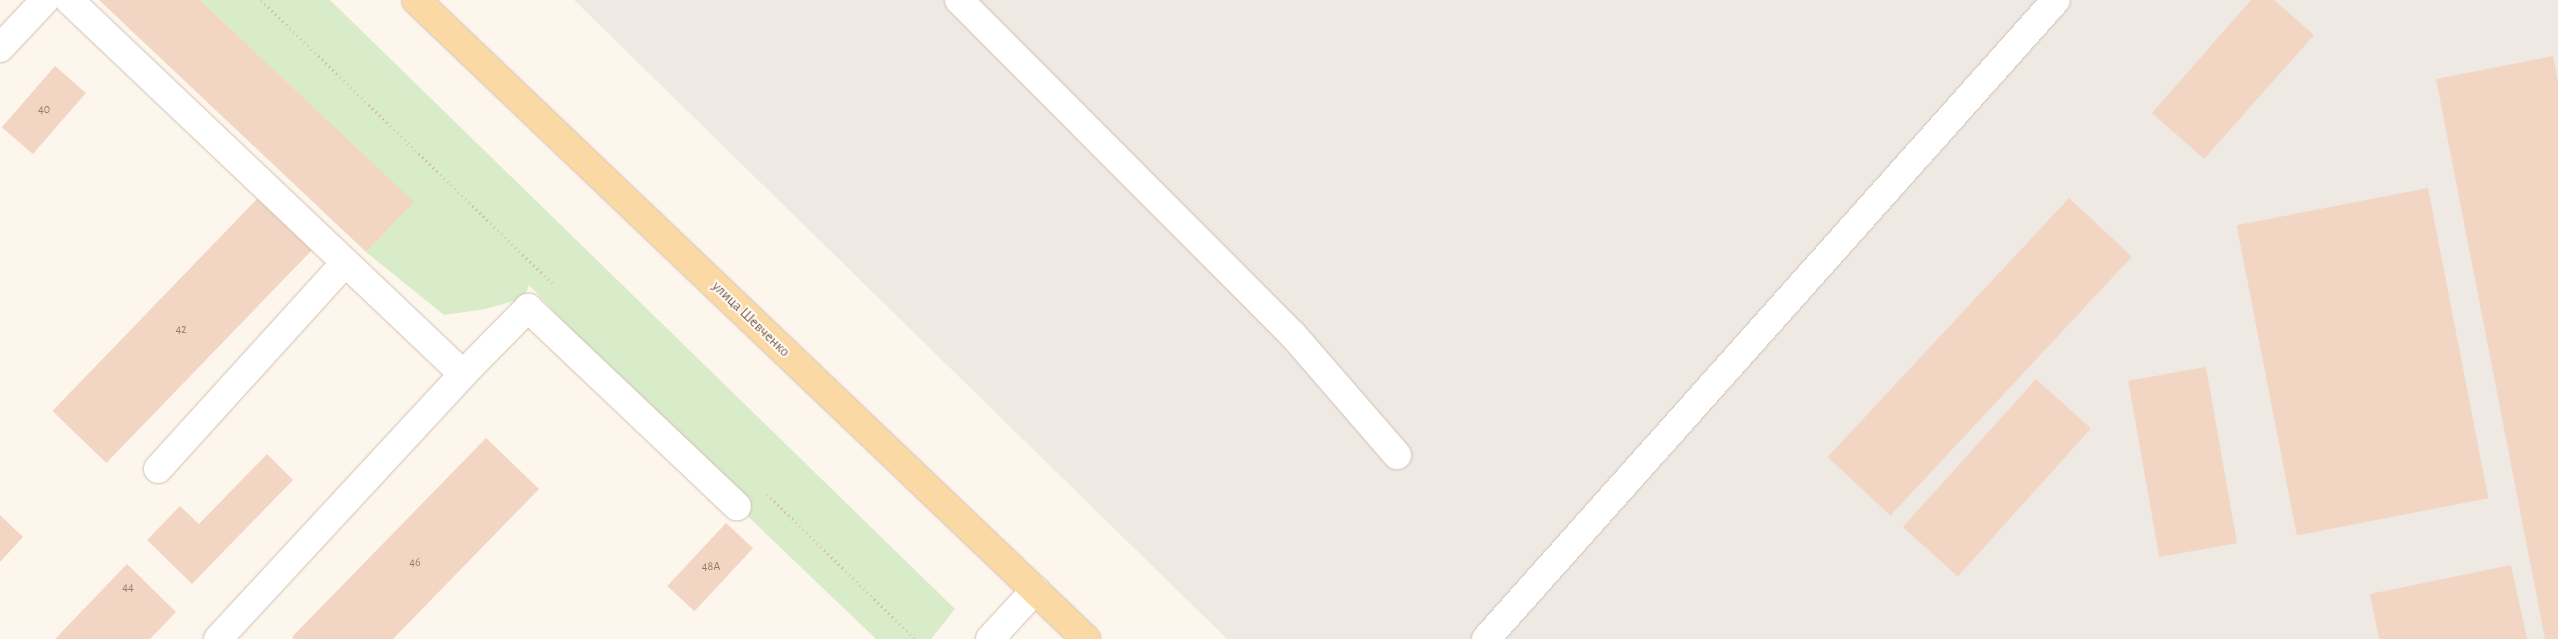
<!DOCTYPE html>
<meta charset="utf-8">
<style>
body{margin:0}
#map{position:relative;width:2558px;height:639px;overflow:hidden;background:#fdf6ec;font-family:"Alegreya Sans",sans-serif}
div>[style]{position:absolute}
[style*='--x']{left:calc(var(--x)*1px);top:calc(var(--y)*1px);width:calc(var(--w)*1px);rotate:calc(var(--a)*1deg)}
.industrial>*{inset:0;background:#efe9e4}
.green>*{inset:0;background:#d8ecc9}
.building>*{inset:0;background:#f3d5c3;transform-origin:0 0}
.path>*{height:3px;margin-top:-1.5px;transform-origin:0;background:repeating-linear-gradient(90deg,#d9b8a5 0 1px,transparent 0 5px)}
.roads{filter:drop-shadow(0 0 1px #d1beb0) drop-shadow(0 0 1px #d1beb0)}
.minor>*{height:28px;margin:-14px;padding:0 14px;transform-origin:14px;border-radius:14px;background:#fff}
.major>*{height:28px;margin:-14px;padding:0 14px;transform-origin:14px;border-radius:14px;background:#fbd9a5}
span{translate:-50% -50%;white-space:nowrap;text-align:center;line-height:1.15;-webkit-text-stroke:4px #fffaf3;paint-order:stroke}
.number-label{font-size:12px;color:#987a6a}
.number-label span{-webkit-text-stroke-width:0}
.street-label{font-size:15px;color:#7a5c4d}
</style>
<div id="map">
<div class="industrial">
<i style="clip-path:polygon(574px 0,2558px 0,2558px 639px,1227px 639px)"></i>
</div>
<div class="green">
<i style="clip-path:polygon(200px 0,330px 0,955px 609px,931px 639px,876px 639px,737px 506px,529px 285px,524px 298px,485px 309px,444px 315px,366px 252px,413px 202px)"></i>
</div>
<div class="building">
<i style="clip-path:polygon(99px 0,200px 0,414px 202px,366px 252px)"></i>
<i style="clip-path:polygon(2251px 0,2274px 0,2314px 35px,2204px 159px,2152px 113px)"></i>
<i style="clip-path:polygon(2553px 56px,2558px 82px,2558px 639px,2545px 639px,2436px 79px)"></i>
<i style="left:55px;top:66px;width:41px;height:81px;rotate:41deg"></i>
<i style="left:2428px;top:188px;width:316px;height:195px;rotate:79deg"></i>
<i style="left:258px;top:198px;width:75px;height:296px;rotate:44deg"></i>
<i style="left:2069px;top:198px;width:86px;height:354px;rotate:43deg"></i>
<i style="left:2206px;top:367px;width:179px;height:79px;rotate:80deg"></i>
<i style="left:2036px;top:379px;width:74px;height:199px;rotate:42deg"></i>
<i style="clip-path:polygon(486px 438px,539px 489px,393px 639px,294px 639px,292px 637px)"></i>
<i style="clip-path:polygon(267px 454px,293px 480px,192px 584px,147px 540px,180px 506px,199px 524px)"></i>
<i style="clip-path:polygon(0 515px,23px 537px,0 562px)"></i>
<i style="left:726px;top:523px;width:37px;height:86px;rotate:43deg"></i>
<i style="clip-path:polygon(127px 564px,176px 612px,150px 639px,55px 639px)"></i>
<i style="clip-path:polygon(2511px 565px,2527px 639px,2379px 639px,2370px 594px)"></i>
</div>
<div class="path">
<i style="--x:261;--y:0;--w:409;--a:44.2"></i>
<i style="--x:767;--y:494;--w:207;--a:44.4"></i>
</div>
<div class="roads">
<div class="minor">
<i style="--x:69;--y:0;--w:543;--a:43.51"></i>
<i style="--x:463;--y:374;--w:93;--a:-45.4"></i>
<i style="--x:528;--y:308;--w:288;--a:43.5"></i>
<i style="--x:959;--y:0;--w:473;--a:45.1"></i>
<i style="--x:1293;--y:335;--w:159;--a:49.1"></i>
<i style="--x:0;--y:48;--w:66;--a:-46.8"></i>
<i style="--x:158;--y:469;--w:278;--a:-47.8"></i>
<i style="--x:218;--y:639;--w:361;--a:-47.2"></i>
<i style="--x:990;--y:639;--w:67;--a:-47.4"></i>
<i style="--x:1486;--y:639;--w:856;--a:-48.27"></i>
</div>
<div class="major">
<i style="--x:416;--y:0;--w:926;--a:43.64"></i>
</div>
</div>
<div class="number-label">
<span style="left:44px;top:110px">40</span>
<span style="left:181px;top:330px">42</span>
<span style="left:415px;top:563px">46</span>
<span style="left:711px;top:567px">48А</span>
<span style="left:128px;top:588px">44</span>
</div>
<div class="street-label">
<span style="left:751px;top:319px;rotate:44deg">улица Шевченко</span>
</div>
</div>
